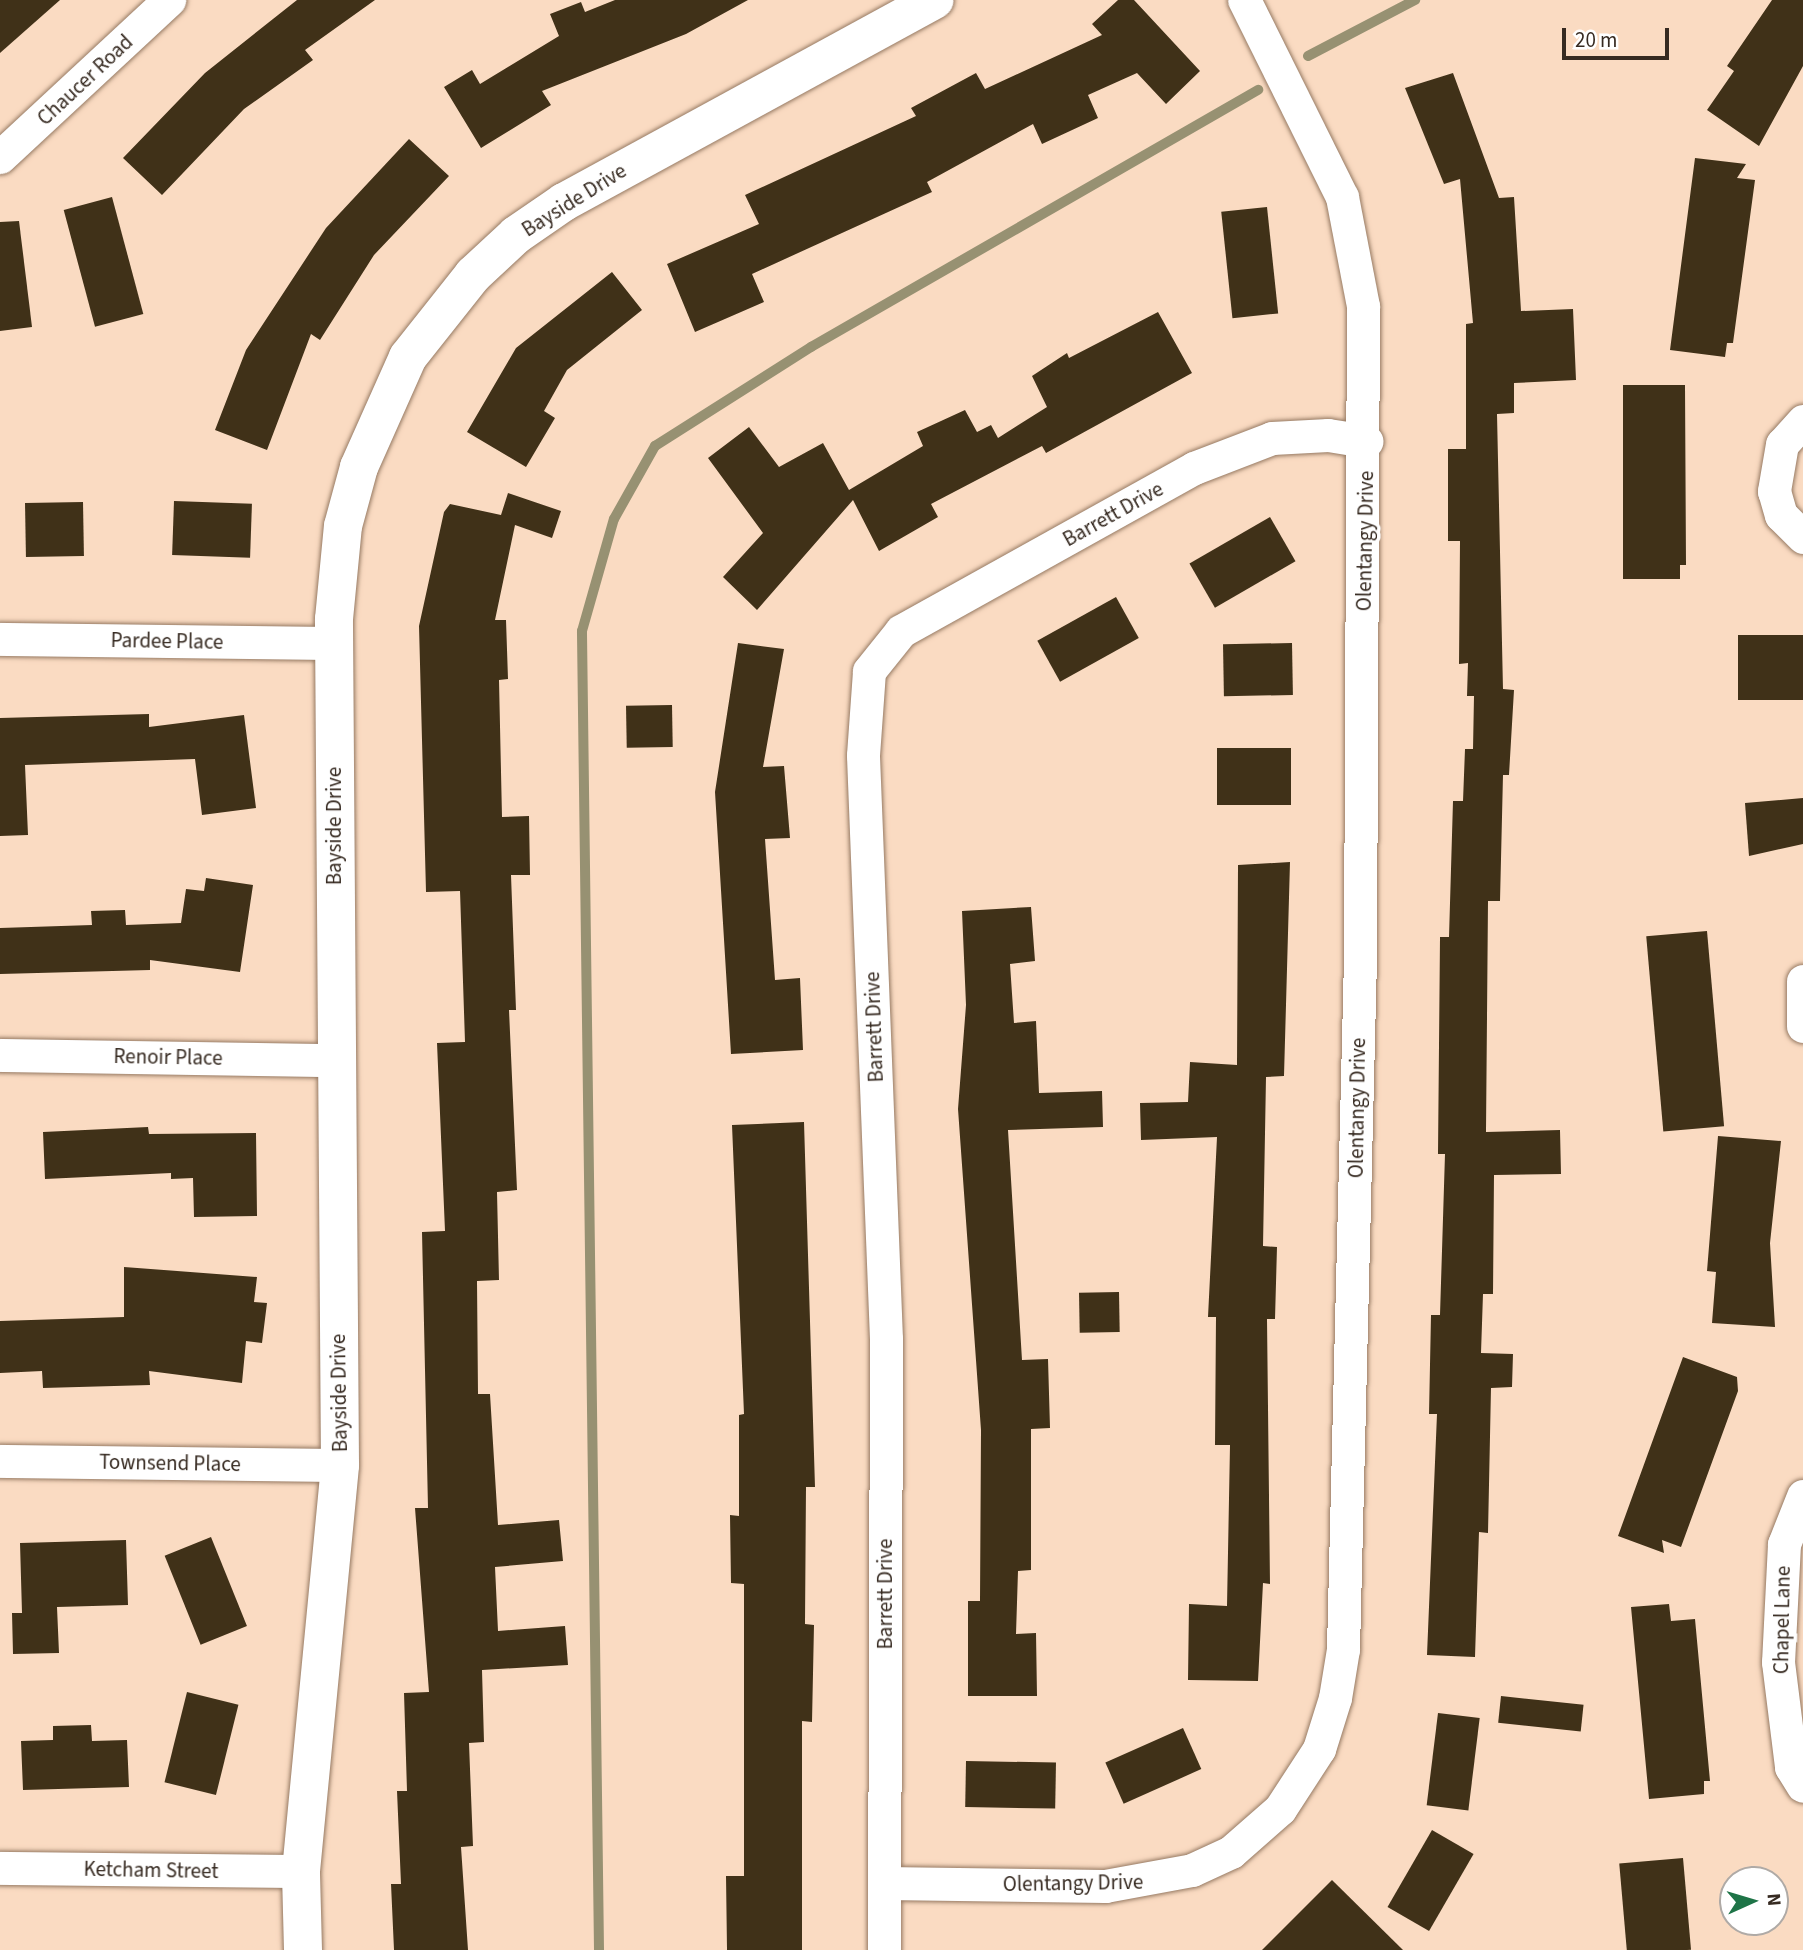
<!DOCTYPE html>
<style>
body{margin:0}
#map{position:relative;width:1803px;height:1950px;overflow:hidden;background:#fadbc2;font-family:"Source Sans 3",sans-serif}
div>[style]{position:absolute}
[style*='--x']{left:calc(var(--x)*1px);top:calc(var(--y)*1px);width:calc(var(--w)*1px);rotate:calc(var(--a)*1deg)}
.stream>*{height:10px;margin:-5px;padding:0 5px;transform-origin:5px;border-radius:5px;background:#979172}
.building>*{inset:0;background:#403118;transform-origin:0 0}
.roads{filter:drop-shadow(0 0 2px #967a63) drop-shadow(0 0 2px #967a63)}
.minor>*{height:33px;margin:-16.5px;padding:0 16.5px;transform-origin:16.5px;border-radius:16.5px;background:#fff}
.tertiary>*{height:38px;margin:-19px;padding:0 19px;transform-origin:19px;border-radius:19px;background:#fff}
span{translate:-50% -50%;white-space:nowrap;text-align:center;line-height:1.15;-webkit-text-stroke:7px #fff;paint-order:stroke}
.street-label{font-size:21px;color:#362a21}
.north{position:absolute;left:1719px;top:1866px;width:70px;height:70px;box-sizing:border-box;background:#fff;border:2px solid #afaaa6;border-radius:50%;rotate:86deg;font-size:19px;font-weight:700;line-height:28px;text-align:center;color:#362a21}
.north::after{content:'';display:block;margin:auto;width:24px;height:32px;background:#1e7447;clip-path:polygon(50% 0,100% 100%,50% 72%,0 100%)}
.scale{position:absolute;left:1562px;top:28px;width:107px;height:32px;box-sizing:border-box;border:4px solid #362a21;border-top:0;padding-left:9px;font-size:21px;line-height:24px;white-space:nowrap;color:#362a21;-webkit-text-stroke:5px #fff;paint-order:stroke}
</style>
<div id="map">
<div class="stream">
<i style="--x:1308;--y:56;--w:121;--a:-27.6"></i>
<i style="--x:599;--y:1950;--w:1319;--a:-90.74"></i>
<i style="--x:582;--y:631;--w:116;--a:-74.1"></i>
<i style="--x:614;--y:519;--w:84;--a:-60.7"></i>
<i style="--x:655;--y:446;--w:185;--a:-32.4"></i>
<i style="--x:811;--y:347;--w:516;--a:-29.9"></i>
</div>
<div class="building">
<i style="clip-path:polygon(0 0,60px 0,0 53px)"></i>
<i style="clip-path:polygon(297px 0,375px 0,305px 50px,313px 60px,244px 109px,162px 195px,123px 158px,205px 73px)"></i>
<i style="clip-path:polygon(615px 0,748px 0,686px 34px,542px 91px,551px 105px,481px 148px,444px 87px,472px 70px,480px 84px,559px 36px,550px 14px,581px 2px,585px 12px)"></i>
<i style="clip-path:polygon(1118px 0,1134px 0,1200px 71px,1166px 104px,1137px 73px,1088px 95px,1098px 118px,1042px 144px,1033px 124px,927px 182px,932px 192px,752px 274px,764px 302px,695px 332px,667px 264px,759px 224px,745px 195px,916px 116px,911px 108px,976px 73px,985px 89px,1102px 35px,1092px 24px)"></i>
<i style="clip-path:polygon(1772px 0,1803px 0,1803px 66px,1759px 146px,1707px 110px,1734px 71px,1727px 66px)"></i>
<i style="clip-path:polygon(1453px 73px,1499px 198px,1514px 197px,1521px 311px,1573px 309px,1576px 380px,1514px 383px,1514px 413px,1497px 414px,1503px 689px,1514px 690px,1509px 775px,1503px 775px,1500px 901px,1488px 901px,1486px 1132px,1560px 1130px,1561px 1174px,1494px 1175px,1493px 1294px,1483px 1294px,1481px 1353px,1513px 1354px,1512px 1387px,1491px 1388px,1488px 1533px,1479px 1532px,1475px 1657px,1427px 1655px,1437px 1414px,1429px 1414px,1431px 1315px,1440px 1315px,1445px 1154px,1438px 1154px,1440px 937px,1449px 937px,1453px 801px,1463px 801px,1465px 749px,1473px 749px,1474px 696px,1467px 696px,1468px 663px,1459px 664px,1460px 541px,1448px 541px,1448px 449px,1466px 449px,1466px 324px,1473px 323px,1460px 179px,1444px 184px,1405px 88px)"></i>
<i style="clip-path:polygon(409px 139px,449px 176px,374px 255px,320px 340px,311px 334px,267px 450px,215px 430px,246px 350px,326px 228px)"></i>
<i style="clip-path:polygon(1695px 158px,1746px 164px,1737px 178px,1755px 180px,1733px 343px,1727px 343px,1725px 357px,1670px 350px)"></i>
<i style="left:112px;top:197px;width:121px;height:50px;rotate:75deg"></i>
<i style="left:1267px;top:207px;width:107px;height:46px;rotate:84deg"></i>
<i style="clip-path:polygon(19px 221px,32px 327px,0 331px,0 222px)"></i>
<i style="clip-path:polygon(612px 272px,642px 310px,567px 370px,544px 411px,555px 418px,526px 467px,467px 432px,516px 348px)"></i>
<i style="clip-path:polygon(1158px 312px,1192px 373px,1046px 453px,1042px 446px,931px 504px,938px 517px,879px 551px,853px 500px,757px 610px,723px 577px,763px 533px,708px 458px,749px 427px,779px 467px,823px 443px,849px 490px,923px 446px,917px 432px,965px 410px,977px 432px,991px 425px,998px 438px,1047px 407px,1032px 376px,1067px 353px,1069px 358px)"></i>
<i style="clip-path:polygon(1623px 385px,1685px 385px,1686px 565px,1680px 565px,1680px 579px,1623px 579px)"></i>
<i style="clip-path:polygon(508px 493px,561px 511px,552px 538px,515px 525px,495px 620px,506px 620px,508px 679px,499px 680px,502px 817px,529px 816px,530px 875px,511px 875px,516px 1010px,509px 1010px,517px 1190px,497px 1192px,499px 1280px,477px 1281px,478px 1394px,490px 1394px,498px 1525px,559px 1520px,563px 1561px,495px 1567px,498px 1631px,565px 1626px,568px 1665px,482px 1670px,484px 1742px,469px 1743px,473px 1846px,461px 1847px,468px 1950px,394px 1950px,391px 1884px,401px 1884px,397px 1791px,407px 1791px,404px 1693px,429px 1692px,415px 1508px,428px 1508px,422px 1232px,445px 1231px,437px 1043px,465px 1042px,460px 891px,426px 892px,419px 626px,444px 512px,450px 504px,501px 515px)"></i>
<i style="left:174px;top:501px;width:78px;height:54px;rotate:2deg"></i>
<i style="left:83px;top:502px;width:54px;height:58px;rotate:89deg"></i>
<i style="left:1270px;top:517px;width:51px;height:93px;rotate:60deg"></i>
<i style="left:1116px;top:597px;width:47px;height:90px;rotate:61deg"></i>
<i style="left:1738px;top:635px;width:65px;height:65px"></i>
<i style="clip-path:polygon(738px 643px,784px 649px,763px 767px,784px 766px,790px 838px,765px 839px,775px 980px,800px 978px,803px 1050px,731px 1054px,715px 792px)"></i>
<i style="left:1292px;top:643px;width:52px;height:69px;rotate:89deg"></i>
<i style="left:672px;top:705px;width:42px;height:46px;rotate:89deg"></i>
<i style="clip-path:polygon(149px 714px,149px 727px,244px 715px,256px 808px,202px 815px,195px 759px,25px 765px,28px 835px,0 836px,0 718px)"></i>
<i style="left:1217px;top:748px;width:74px;height:57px"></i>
<i style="clip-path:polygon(1803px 798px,1803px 844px,1749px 856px,1745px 803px)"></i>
<i style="clip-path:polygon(1290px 862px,1284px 1076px,1266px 1077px,1263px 1246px,1277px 1247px,1275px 1319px,1267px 1319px,1270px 1584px,1263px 1583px,1258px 1681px,1188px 1680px,1189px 1604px,1227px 1606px,1230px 1445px,1215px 1445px,1216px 1317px,1208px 1317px,1217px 1137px,1141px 1140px,1140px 1103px,1188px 1102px,1190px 1062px,1237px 1065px,1238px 865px)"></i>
<i style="clip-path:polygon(206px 878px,253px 885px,240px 972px,150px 960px,150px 970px,0 974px,0 928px,92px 925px,91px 911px,125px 910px,126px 925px,181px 923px,186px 889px,204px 891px)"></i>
<i style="clip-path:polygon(1031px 907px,1035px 961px,1010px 964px,1014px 1023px,1036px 1021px,1039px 1093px,1102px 1091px,1103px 1127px,1008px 1130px,1022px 1360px,1048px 1359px,1050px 1428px,1031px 1429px,1031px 1570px,1018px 1571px,1016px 1634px,1036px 1633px,1037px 1696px,968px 1696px,968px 1601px,980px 1601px,981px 1430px,958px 1109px,966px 1005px,962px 911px)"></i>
<i style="left:1707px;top:931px;width:196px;height:61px;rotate:85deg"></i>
<i style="clip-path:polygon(804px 1122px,815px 1487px,806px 1487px,805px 1624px,814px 1625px,812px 1722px,802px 1721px,802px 1950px,727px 1950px,726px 1876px,744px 1876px,744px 1584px,731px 1583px,730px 1515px,739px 1516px,739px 1415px,744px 1414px,732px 1125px)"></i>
<i style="clip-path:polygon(148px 1127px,149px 1134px,256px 1133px,257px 1216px,194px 1217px,193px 1178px,171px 1179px,171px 1173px,45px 1179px,43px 1132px)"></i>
<i style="clip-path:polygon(1718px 1136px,1781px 1141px,1770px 1243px,1775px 1327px,1712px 1323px,1716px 1272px,1707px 1271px)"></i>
<i style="clip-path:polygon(124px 1267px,257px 1277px,254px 1302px,267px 1303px,262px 1343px,246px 1341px,242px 1383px,149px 1371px,150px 1385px,43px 1388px,42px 1371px,0 1373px,0 1321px,124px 1317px)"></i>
<i style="left:1119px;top:1292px;width:40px;height:40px;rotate:89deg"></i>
<i style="clip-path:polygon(1683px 1357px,1737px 1377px,1738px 1391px,1681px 1547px,1662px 1540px,1664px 1553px,1618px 1536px)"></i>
<i style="left:211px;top:1537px;width:96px;height:50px;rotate:68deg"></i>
<i style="clip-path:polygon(126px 1540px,128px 1605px,57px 1607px,59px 1653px,13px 1654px,12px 1613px,22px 1613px,20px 1543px)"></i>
<i style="clip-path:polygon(1669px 1604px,1671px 1621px,1695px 1619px,1710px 1781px,1704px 1781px,1704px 1794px,1649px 1799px,1631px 1607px)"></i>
<i style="left:187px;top:1692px;width:53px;height:93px;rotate:14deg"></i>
<i style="left:1501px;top:1696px;width:83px;height:27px;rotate:6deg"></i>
<i style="left:1438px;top:1713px;width:42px;height:93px;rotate:7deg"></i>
<i style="clip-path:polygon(91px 1725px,92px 1741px,127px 1740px,129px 1787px,23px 1790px,21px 1741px,53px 1740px,53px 1726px)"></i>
<i style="left:1183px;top:1728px;width:45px;height:85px;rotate:66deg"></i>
<i style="left:966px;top:1761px;width:90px;height:46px;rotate:1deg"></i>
<i style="left:1432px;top:1830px;width:48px;height:89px;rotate:30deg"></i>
<i style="left:1683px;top:1858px;width:92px;height:64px;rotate:85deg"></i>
<i style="clip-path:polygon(1332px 1880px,1403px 1950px,1262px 1950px)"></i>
</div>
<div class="roads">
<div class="minor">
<i style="--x:0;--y:157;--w:231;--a:-42.9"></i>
<i style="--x:1803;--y:421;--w:31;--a:132"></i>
<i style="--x:1782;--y:444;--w:48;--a:99.7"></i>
<i style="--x:1774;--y:491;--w:25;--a:74"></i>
<i style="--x:1781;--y:515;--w:31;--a:45"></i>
<i style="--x:0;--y:639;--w:333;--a:0.7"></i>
<i style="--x:1803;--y:981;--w:45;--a:90"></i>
<i style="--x:0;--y:1055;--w:336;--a:0.9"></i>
<i style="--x:0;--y:1461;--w:340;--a:0.7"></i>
<i style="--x:1803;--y:1496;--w:52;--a:111.6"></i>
<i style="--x:1784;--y:1544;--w:118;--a:92.9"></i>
<i style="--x:1778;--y:1662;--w:106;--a:82.9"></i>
<i style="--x:1791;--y:1767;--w:22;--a:58"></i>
<i style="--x:0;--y:1868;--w:301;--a:0.6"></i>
<i style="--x:884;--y:1883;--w:221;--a:0.8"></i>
<i style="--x:1105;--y:1886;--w:88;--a:-10.4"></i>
<i style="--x:1192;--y:1870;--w:43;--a:-24.8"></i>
<i style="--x:1231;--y:1852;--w:65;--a:-41.3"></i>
<i style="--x:1280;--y:1809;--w:72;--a:-57"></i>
<i style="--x:1319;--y:1749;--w:53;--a:-72.6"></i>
<i style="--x:1335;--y:1698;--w:50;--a:-80.7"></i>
<i style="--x:1343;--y:1649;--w:693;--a:-88.59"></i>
<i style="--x:1360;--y:956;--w:650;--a:-89.74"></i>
<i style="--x:1363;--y:306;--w:111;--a:-100.9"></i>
<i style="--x:1342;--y:197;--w:220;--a:-116.4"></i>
<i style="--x:884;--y:1950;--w:611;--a:-89.81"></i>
<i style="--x:886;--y:1339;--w:584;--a:-92.26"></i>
<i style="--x:863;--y:755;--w:84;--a:-85.9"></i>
<i style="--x:869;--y:671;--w:51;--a:-51.3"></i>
<i style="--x:901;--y:631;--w:335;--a:-29.1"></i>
<i style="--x:1194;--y:468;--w:84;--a:-21"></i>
<i style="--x:1272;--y:438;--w:56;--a:-3.1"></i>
<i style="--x:1328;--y:435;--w:39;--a:9"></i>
</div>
<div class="tertiary">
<i style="--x:303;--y:1950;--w:79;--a:-91.5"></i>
<i style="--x:301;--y:1871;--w:408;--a:-84.5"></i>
<i style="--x:340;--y:1465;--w:846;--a:-90.41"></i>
<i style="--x:334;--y:619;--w:93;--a:-84.5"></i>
<i style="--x:343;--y:526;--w:61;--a:-74.8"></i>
<i style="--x:359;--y:467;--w:120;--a:-66"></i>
<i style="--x:408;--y:357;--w:105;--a:-51.6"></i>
<i style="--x:473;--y:275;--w:59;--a:-42.9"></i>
<i style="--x:516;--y:235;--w:58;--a:-34.5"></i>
<i style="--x:564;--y:202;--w:422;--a:-28.6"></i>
</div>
</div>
<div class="street-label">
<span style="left:85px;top:80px;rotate:-43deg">Chaucer Road</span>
<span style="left:574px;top:200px;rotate:-32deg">Bayside Drive</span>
<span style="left:1113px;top:514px;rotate:-29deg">Barrett Drive</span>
<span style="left:1365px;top:541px;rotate:-89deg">Olentangy Drive</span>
<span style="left:167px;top:641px;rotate:1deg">Pardee Place</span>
<span style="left:334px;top:826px;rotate:-90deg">Bayside Drive</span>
<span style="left:874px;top:1027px;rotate:-92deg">Barrett Drive</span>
<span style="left:168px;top:1057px;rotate:1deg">Renoir Place</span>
<span style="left:1357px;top:1108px;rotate:-89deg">Olentangy Drive</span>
<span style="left:339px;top:1393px;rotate:-91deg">Bayside Drive</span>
<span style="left:170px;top:1463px;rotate:1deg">Townsend Place</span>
<span style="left:885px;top:1594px;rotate:-90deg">Barrett Drive</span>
<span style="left:1782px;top:1620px;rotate:-89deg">Chapel Lane</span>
<span style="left:151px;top:1870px;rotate:1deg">Ketcham Street</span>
<span style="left:1073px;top:1883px;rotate:-1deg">Olentangy Drive</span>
</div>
<div class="north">N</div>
<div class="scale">20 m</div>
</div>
